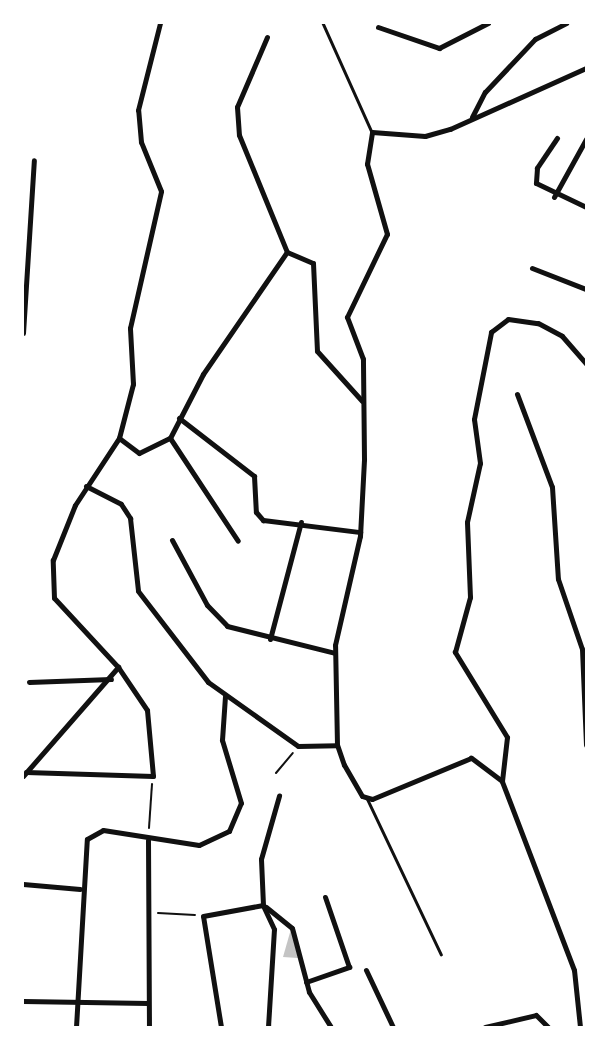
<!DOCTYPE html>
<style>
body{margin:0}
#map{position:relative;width:609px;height:1050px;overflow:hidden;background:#fff;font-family:"Playfair Display",serif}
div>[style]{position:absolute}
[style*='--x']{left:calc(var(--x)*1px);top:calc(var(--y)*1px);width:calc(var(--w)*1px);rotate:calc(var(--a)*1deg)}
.building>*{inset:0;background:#c4c4c4}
.path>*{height:2px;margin:-1px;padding:0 1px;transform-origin:1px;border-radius:1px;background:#111}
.service>*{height:2.5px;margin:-1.25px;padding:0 1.25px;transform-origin:1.25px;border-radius:1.25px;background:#111}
.minor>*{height:5px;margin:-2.5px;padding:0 2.5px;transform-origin:2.5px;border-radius:2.5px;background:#111}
span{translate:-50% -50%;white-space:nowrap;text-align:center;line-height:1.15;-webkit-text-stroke:6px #fff;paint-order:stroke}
.frame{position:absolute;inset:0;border:24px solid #fff;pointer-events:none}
</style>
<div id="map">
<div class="building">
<i style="clip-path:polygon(291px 929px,298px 958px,283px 957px)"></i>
</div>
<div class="path">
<i style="--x:276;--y:773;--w:26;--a:-50"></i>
<i style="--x:149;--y:828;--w:44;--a:-86.1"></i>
<i style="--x:158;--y:913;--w:37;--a:3"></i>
</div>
<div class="service">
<i style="--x:323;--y:23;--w:120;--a:65.8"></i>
<i style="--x:367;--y:798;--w:173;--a:64.6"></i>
</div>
<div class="minor">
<i style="--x:378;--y:27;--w:65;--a:19"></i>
<i style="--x:439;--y:48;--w:55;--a:-27"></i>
<i style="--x:267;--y:37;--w:76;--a:113.2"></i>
<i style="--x:237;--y:107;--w:28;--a:86"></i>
<i style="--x:239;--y:135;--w:126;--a:67.7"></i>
<i style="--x:472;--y:117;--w:28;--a:-63"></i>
<i style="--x:485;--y:92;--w:73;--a:-46.7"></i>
<i style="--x:535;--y:39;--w:35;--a:-27"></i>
<i style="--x:557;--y:138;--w:36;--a:124"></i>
<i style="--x:537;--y:168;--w:15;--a:94"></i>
<i style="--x:536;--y:183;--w:55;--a:25.6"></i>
<i style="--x:554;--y:197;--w:66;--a:-61.1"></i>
<i style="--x:287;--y:252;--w:28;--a:23"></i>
<i style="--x:313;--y:263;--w:88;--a:87.4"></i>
<i style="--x:317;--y:351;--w:67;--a:48"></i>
<i style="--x:532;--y:268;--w:58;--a:21.3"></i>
<i style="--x:23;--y:333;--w:173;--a:-86.4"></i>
<i style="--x:517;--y:394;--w:99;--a:69.4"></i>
<i style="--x:552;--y:487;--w:92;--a:86.3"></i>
<i style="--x:558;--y:579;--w:74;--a:71.1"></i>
<i style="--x:582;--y:649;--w:96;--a:87.6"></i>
<i style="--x:179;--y:418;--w:95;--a:37.7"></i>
<i style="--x:254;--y:476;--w:36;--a:87"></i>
<i style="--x:256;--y:512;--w:11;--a:49"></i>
<i style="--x:263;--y:520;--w:98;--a:7.1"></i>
<i style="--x:119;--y:438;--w:25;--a:37"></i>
<i style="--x:139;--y:453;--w:34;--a:-26"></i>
<i style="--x:170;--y:438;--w:72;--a:-62.7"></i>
<i style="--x:203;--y:374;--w:148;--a:-55.5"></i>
<i style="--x:170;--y:438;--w:123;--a:56.6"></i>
<i style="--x:86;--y:486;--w:39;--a:27"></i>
<i style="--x:121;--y:504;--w:17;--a:57"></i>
<i style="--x:130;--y:518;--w:73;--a:83.7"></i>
<i style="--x:138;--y:591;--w:115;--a:52.4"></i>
<i style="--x:208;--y:682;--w:110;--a:35.4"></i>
<i style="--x:298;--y:746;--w:39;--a:-1"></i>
<i style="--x:172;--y:540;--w:74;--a:61.7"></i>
<i style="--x:207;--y:605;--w:29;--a:46"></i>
<i style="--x:227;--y:626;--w:111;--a:14"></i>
<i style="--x:270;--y:639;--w:121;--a:-75.2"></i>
<i style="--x:29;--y:682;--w:82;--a:-2.1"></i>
<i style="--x:26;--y:772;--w:127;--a:1.8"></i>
<i style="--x:153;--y:776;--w:66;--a:-95.2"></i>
<i style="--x:147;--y:710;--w:52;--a:-124"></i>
<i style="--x:118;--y:667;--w:94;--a:-132.8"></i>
<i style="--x:54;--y:598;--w:38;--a:-92"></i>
<i style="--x:53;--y:560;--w:59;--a:-68.2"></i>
<i style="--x:75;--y:505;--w:80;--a:-56.7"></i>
<i style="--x:119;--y:438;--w:56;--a:-75.5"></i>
<i style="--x:133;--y:384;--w:56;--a:-93.1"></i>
<i style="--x:130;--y:328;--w:140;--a:-77.2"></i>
<i style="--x:161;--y:191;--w:53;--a:-112.2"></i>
<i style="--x:141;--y:142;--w:32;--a:-95"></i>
<i style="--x:138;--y:110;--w:90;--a:-75.8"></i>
<i style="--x:23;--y:776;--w:145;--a:-48.9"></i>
<i style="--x:502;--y:781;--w:39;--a:-143"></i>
<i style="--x:471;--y:758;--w:107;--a:157.5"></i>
<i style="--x:372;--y:799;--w:10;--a:-163"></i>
<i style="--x:362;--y:796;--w:36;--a:-120"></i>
<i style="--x:344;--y:765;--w:21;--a:-109"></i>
<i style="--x:337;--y:745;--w:100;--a:-91.1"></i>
<i style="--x:335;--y:645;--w:112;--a:-77.1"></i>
<i style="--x:360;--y:536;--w:77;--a:-87"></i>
<i style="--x:364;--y:459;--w:100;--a:-90.6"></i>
<i style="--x:363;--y:359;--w:45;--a:-110.9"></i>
<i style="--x:347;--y:317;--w:92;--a:-64.3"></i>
<i style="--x:387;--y:234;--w:73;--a:-105.9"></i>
<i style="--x:367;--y:164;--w:32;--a:-81"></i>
<i style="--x:372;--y:132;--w:53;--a:4.3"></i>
<i style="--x:425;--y:136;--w:26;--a:-16"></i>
<i style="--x:450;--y:129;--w:149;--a:-24.2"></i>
<i style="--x:148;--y:840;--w:187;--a:89.7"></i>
<i style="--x:23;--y:884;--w:57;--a:5"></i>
<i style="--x:266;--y:907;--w:33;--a:39"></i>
<i style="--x:292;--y:928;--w:66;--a:75.1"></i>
<i style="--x:309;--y:992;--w:40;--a:58"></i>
<i style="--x:366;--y:970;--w:63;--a:64.7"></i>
<i style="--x:306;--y:982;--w:46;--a:-19.2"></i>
<i style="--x:349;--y:967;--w:74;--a:-108.9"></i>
<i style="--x:23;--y:1001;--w:125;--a:0.9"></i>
<i style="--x:76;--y:1027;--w:188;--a:-86.7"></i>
<i style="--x:87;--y:839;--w:18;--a:-29"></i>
<i style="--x:103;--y:830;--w:97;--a:8.9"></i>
<i style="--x:199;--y:845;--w:33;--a:-25"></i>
<i style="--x:229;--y:831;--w:30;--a:-67"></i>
<i style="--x:241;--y:803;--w:66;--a:-106.8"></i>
<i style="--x:222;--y:740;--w:44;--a:-86.1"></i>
<i style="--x:221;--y:1027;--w:112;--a:-99.2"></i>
<i style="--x:203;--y:916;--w:61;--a:-10.4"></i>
<i style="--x:268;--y:1027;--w:98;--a:-86.5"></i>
<i style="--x:274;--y:929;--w:26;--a:-115"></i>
<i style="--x:263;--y:905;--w:46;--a:-92.5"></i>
<i style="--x:261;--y:859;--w:66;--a:-74.1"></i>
<i style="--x:485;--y:1027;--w:52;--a:-13.2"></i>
<i style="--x:536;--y:1015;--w:17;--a:45"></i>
<i style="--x:580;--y:1027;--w:57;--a:-96"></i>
<i style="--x:574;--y:970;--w:202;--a:-110.9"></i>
<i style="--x:502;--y:781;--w:44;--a:-83.5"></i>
<i style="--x:507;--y:737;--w:100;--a:-121.5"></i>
<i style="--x:455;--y:652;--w:57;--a:-74.7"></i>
<i style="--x:470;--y:597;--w:75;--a:-92.3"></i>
<i style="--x:467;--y:522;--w:60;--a:-77.6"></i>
<i style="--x:480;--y:463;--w:44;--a:-97.8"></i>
<i style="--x:474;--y:419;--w:89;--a:-78.9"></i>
<i style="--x:491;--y:332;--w:21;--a:-37"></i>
<i style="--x:508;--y:319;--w:30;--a:8"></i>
<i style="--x:538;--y:323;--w:27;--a:28"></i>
<i style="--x:562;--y:336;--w:37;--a:49"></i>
</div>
<div class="frame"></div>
</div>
